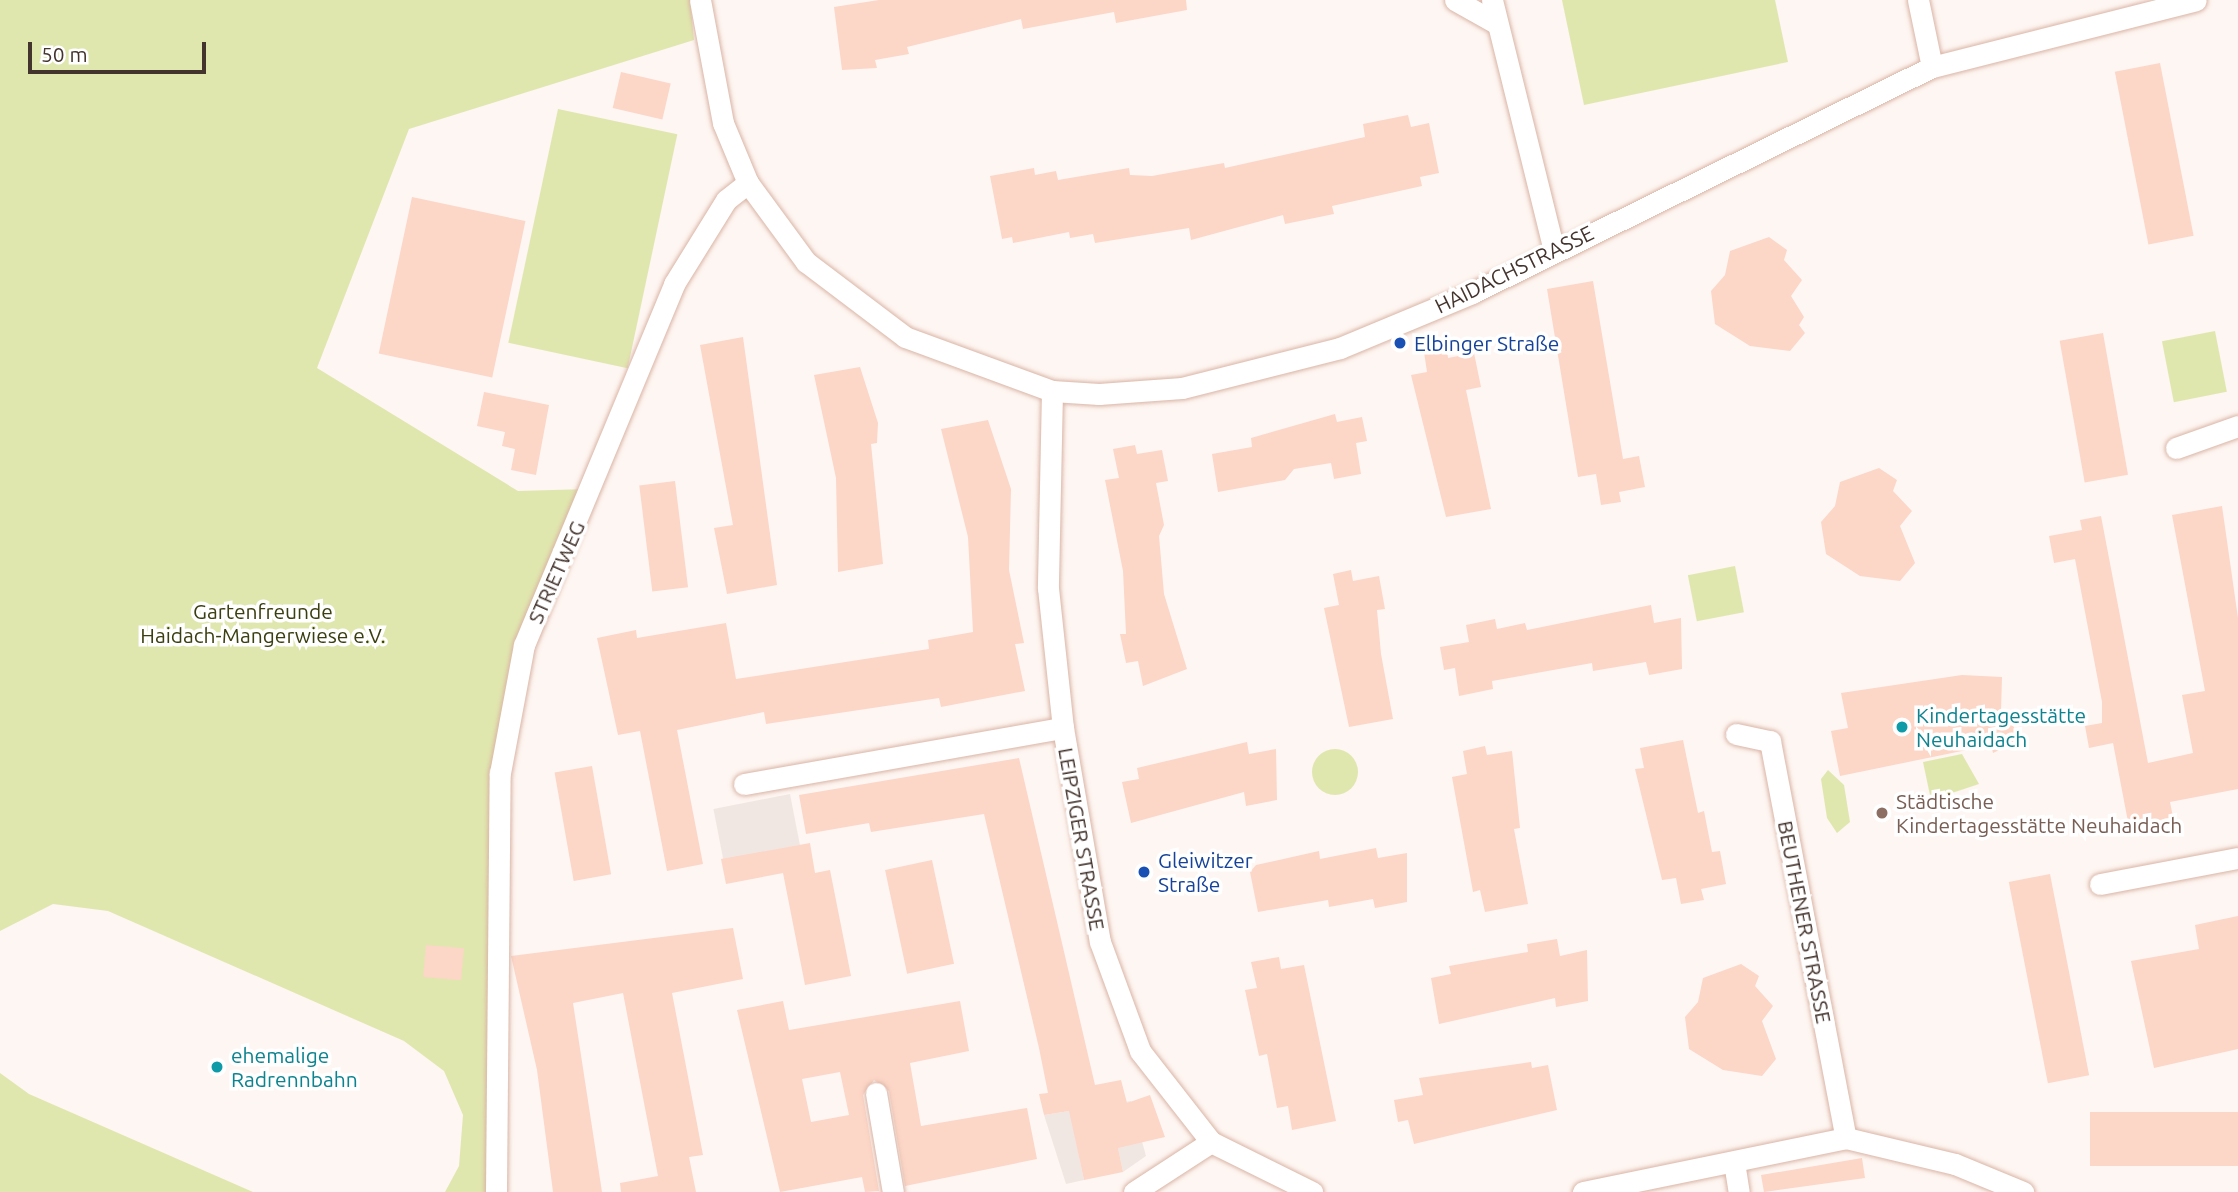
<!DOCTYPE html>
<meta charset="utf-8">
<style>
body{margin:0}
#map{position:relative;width:2238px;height:1192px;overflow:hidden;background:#fef6f2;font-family:Ubuntu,sans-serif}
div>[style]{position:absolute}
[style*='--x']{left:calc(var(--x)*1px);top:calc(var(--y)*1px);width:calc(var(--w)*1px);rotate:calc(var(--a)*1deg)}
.built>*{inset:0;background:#f1e7e2;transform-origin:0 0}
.green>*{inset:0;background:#e0e7ae;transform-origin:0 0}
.round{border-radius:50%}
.building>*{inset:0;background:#fcd6c7;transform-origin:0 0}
.roads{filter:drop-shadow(0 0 2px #dab4a5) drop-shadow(0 0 2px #dab4a5)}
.minor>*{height:21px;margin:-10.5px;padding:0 10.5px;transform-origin:10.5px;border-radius:10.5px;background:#fff}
.dots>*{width:19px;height:19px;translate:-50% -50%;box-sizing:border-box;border:4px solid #fff;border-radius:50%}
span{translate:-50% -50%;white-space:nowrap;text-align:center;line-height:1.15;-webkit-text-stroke:7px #fff;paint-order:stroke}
.street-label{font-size:21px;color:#44342e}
.transit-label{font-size:21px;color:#164399}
.left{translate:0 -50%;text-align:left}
.park-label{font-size:21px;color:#3b3e10}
.culture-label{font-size:21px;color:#0d838f}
.education-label{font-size:21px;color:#785e54}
.scale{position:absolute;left:28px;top:42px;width:178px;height:32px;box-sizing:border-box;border:4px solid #44342e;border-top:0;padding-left:9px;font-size:21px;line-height:24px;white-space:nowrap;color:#44342e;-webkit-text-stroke:5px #fff;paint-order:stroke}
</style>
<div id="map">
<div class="built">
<i style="left:790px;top:794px;width:52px;height:78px;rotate:79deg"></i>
<i style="clip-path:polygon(1131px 1101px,1146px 1156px,1123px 1172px,1114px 1131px,1075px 1137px,1084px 1180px,1066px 1184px,1044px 1115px)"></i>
</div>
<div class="green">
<i style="clip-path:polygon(0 0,690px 0,694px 40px,409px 129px,317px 368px,518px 491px,588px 489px,502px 740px,494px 1192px,445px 1192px,459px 1166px,463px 1115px,444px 1071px,404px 1041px,108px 911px,53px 904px,0 931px)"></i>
<i style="clip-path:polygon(1562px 0,1775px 0,1788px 62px,1584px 105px)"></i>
<i style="left:558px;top:109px;width:122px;height:239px;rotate:12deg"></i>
<i style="left:2215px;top:331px;width:62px;height:54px;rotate:79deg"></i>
<i style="left:1735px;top:566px;width:47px;height:48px;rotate:79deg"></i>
<i class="round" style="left:1312px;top:749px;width:46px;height:46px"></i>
<i style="clip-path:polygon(1962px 754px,1979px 784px,1931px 800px,1923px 762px)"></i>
<i style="clip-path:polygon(1828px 770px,1844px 785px,1850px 822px,1837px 833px,1827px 818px,1821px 779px)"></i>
<i style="clip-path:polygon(0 1073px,29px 1094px,253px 1192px,0 1192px)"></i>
</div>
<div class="building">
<i style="clip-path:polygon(879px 0,1186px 0,1187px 10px,1116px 23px,1114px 12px,1023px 29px,1021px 19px,907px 47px,909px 54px,875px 60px,877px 68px,842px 70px,834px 7px)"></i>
<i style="left:2160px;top:63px;width:176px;height:46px;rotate:79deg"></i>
<i style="left:621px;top:72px;width:51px;height:37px;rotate:13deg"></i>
<i style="clip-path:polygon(1408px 115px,1411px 127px,1429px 123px,1439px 173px,1420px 177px,1422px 186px,1332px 206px,1334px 214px,1285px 224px,1283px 215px,1191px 240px,1189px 228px,1095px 243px,1093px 234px,1070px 238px,1069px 232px,1013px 243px,1012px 237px,1002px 239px,990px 176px,1034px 168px,1035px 175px,1056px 171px,1058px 180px,1129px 168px,1130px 175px,1152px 176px,1224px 163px,1225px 168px,1365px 137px,1363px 124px)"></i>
<i style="left:412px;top:197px;width:116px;height:160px;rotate:12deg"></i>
<i style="clip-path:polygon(1769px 237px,1787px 250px,1784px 260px,1802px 280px,1791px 296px,1804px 317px,1799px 325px,1805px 333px,1790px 351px,1750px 346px,1715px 324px,1711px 291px,1725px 275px,1730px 251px)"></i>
<i style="clip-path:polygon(1593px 281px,1623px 459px,1639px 456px,1645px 487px,1619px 492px,1621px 502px,1601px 505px,1596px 474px,1578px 477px,1547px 289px)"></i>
<i style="left:2103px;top:333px;width:144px;height:44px;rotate:80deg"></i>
<i style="clip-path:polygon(743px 337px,777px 585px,727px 594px,714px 528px,733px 525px,700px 345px)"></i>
<i style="clip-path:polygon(1447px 348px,1448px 358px,1474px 353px,1481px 387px,1466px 390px,1491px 509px,1446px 517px,1411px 375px,1427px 372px,1424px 352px)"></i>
<i style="clip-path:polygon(860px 367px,878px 423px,877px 443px,871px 444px,883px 564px,838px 572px,836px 478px,814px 375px)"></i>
<i style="clip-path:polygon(484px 392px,549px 405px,536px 475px,511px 470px,515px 449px,502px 446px,505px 432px,477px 426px)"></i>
<i style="clip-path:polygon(1335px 414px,1337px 422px,1362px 417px,1367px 441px,1356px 443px,1361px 474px,1334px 479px,1331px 463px,1294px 469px,1285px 480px,1218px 492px,1212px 454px,1252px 447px,1251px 438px)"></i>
<i style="clip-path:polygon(988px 420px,1011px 489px,1009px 570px,1024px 643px,1015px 644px,1025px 691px,941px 707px,939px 698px,766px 724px,764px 712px,677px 730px,703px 864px,667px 871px,640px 731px,618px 735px,597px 638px,636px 630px,637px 638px,726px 623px,736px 679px,929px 649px,928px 640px,973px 632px,968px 537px,941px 429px)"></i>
<i style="clip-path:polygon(1135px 445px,1137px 454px,1162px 450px,1168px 481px,1156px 483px,1164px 525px,1159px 536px,1164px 594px,1187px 669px,1143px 686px,1138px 661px,1126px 663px,1120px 634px,1126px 634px,1123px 571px,1105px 480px,1119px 478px,1113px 449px)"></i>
<i style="clip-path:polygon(1879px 468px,1897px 480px,1893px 491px,1912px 511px,1900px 526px,1915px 563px,1900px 581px,1860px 576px,1826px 554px,1821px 522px,1835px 506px,1840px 482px)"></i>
<i style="left:675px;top:481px;width:107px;height:36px;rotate:83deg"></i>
<i style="clip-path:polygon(2222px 506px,2238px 618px,2238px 789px,2170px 802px,2173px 817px,2129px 827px,2113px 743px,2089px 748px,2085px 726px,2102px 723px,2102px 702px,2075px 559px,2054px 563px,2049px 536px,2082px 530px,2080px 520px,2101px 516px,2148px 763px,2193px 753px,2182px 695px,2205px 691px,2172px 515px)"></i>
<i style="clip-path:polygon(1351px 570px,1353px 581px,1379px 576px,1385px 609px,1377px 610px,1381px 654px,1393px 719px,1349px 727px,1324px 608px,1339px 605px,1333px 574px)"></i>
<i style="clip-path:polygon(1651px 605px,1654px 623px,1681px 618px,1682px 669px,1649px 675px,1646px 662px,1593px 671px,1592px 663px,1492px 681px,1493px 689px,1459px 696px,1455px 668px,1444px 670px,1440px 647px,1469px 642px,1466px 625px,1495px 619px,1497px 629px,1525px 623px,1527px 630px)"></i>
<i style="clip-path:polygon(1962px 675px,2002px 677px,2001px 711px,2009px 711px,2018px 741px,1993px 753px,1991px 745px,1840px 776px,1831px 731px,1848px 728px,1841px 693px)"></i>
<i style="clip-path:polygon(1683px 740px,1698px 813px,1704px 811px,1712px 852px,1720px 851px,1726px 884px,1701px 889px,1704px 900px,1681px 904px,1676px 878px,1662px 880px,1635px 769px,1644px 768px,1640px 748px)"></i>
<i style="clip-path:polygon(1247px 742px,1249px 754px,1276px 749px,1277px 800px,1246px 806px,1244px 792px,1131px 823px,1122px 782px,1139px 779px,1137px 768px)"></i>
<i style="clip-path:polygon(1485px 746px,1487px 755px,1512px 751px,1520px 828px,1514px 829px,1528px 904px,1485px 912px,1480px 890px,1473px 892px,1452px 777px,1467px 774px,1463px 751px)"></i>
<i style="clip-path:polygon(1019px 758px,1095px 1085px,1121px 1080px,1127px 1103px,1150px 1095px,1165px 1137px,1118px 1148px,1123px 1172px,1084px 1180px,1069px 1111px,1044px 1115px,1039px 1094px,1048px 1093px,1039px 1048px,984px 814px,871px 832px,869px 823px,806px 834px,799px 795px)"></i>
<i style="left:592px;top:766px;width:110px;height:38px;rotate:80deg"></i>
<i style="clip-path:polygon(810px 843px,815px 873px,830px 870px,851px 976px,805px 985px,783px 873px,726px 884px,721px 859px)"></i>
<i style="clip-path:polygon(1376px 848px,1378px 858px,1407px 853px,1407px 902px,1375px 908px,1373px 899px,1329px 907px,1328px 900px,1258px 912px,1250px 872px,1256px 865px,1319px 851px,1320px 859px)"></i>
<i style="left:932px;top:860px;width:106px;height:48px;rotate:78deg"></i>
<i style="left:2050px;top:874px;width:205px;height:42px;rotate:79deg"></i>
<i style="clip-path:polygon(2238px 916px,2238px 1049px,2154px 1068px,2131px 961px,2199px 949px,2195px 925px)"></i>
<i style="clip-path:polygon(733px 928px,743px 979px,672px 993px,703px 1155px,689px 1157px,696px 1192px,621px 1192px,620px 1183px,658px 1176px,623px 993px,573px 1003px,602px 1192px,553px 1192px,537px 1070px,511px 956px)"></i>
<i style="clip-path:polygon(1557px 939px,1560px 956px,1587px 950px,1588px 1001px,1556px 1007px,1555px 998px,1439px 1024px,1431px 978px,1451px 974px,1449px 966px,1528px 952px,1527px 944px)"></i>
<i style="left:426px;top:945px;width:38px;height:32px;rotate:5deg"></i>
<i style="clip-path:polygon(1279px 957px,1281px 969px,1304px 965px,1336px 1121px,1292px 1130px,1288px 1106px,1277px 1108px,1267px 1054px,1259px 1056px,1245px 990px,1257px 988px,1251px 962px)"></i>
<i style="clip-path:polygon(1741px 964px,1759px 976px,1755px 986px,1773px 1006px,1762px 1021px,1776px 1059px,1762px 1076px,1723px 1070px,1689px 1049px,1685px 1017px,1698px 1002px,1703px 978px)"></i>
<i style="clip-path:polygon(evenodd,783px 1001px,789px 1030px,960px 1001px,969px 1051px,910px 1063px,921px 1126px,1027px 1108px,1037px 1159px,905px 1186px,889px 1091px,874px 1080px,863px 1095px,879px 1191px,865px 1192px,862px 1177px,780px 1192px,737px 1010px,783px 1001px,840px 1072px,849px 1115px,811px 1122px,802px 1079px,840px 1072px)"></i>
<i style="clip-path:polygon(1531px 1062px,1532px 1068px,1548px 1065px,1557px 1110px,1414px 1144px,1408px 1120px,1398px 1122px,1394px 1100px,1423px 1095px,1419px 1078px)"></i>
<i style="left:2238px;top:1112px;width:54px;height:148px;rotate:90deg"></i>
<i style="clip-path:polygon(1862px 1158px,1865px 1178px,1764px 1192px,1761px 1175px)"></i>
</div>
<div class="roads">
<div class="minor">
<i style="--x:700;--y:0;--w:125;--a:79.4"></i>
<i style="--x:723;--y:123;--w:65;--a:67.4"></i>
<i style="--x:748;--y:183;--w:98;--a:53.7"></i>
<i style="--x:806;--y:262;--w:124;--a:37.1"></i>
<i style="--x:905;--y:337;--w:157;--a:20.2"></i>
<i style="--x:1052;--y:391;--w:47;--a:3.7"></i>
<i style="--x:1099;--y:394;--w:83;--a:-4.1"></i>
<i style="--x:1182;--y:388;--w:163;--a:-14.2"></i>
<i style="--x:1340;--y:348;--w:143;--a:-22.6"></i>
<i style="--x:1472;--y:293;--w:513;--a:-26.17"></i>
<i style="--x:1932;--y:67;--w:272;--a:-14.2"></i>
<i style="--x:1455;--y:0;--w:47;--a:29.3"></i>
<i style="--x:1492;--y:0;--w:259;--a:76.1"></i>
<i style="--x:1918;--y:0;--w:68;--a:78.2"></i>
<i style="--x:1052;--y:391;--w:197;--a:91.2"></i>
<i style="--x:1048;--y:588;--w:141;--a:83.9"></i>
<i style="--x:1063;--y:728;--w:217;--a:80.2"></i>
<i style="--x:1100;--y:942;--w:116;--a:69.8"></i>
<i style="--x:1140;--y:1051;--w:115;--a:52"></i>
<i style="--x:1211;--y:1142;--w:113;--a:26.3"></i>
<i style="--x:2176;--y:448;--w:66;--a:-19.5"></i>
<i style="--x:1736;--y:734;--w:35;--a:12"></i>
<i style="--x:1770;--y:741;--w:404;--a:79.2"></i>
<i style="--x:744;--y:784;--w:324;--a:-10"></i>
<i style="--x:2100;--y:884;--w:140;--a:-10.7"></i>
<i style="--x:876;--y:1093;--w:100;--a:80.3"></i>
<i style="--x:1734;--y:1162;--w:30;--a:81"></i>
<i style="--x:496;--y:1192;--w:419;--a:-89.5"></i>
<i style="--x:500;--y:773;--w:130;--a:-79.4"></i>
<i style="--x:524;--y:645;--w:391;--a:-67.4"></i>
<i style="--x:674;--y:284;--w:99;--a:-58.2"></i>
<i style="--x:726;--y:200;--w:28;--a:-38"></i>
<i style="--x:1134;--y:1192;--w:92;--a:-33"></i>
<i style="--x:1583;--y:1192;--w:268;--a:-11.6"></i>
<i style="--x:1846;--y:1138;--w:112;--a:13.4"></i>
<i style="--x:1955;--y:1164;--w:74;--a:22.4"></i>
</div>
</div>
<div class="dots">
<i style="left:1400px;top:343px;background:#1a4fb4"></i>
<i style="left:1902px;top:727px;background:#0f9aa8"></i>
<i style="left:1882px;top:813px;background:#8d6e63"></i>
<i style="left:1144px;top:872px;background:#1a4fb4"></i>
<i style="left:217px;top:1067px;background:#0f9aa8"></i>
</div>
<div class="street-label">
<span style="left:1514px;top:269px;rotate:-26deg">HAIDACHSTRASSE</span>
<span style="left:556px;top:572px;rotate:-66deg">STRIETWEG</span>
<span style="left:1082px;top:839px;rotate:80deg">LEIPZIGER STRASSE</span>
<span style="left:1805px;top:922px;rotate:79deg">BEUTHENER STRASSE</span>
</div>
<div class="transit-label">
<span class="left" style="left:1414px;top:343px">Elbinger Straße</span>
<span class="left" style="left:1158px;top:872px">Gleiwitzer<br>Straße</span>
</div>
<div class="park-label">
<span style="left:263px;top:623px">Gartenfreunde<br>Haidach-Mangerwiese e.V.</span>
</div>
<div class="culture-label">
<span class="left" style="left:1916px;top:727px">Kindertagesstätte<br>Neuhaidach</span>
<span class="left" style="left:231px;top:1067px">ehemalige<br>Radrennbahn</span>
</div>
<div class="education-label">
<span class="left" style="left:1896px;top:813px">Städtische<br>Kindertagesstätte Neuhaidach</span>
</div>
<div class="scale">50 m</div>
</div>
